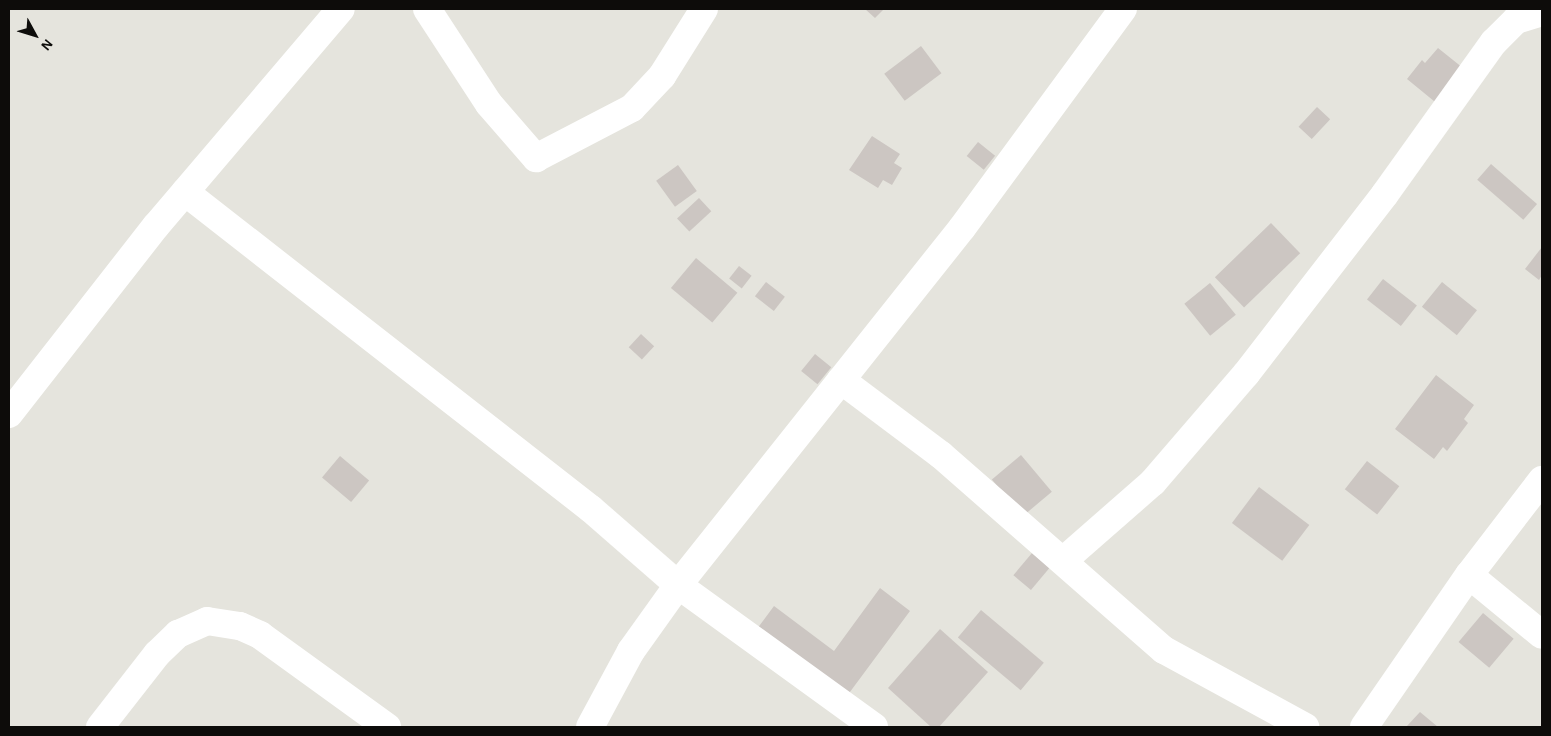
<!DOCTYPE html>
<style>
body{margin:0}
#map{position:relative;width:1551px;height:736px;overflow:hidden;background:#e5e4dd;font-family:"Alegreya Sans",sans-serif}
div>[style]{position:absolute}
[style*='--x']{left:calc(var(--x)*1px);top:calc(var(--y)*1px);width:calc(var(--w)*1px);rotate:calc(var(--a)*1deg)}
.building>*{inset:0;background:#ccc6c2;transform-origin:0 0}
.minor>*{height:28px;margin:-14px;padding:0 14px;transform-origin:14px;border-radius:14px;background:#fff}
span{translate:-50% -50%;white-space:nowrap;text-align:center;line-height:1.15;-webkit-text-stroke:4px #e5e4dd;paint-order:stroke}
.frame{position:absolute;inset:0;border:10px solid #0d0c0a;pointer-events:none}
.north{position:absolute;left:10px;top:10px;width:50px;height:50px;-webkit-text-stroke:4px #e5e4dd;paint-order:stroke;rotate:129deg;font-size:14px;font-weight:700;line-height:20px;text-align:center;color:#0d0c0a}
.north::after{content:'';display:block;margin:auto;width:18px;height:22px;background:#0d0c0a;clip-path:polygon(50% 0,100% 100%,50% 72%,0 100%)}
</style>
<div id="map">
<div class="building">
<i style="clip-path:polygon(865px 9px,884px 9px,875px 18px)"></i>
<i style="left:921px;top:46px;width:34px;height:46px;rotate:53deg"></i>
<i style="clip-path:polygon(1438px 48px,1468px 72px,1440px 106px,1407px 79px,1422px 60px,1425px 63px)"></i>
<i style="left:1317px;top:107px;width:18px;height:27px;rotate:43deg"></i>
<i style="clip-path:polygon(872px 136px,900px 154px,894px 163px,902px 168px,892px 185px,883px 180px,878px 188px,849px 170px)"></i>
<i style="left:978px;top:142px;width:22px;height:18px;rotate:39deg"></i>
<i style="left:1491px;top:164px;width:61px;height:21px;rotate:41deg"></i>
<i style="left:678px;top:165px;width:32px;height:27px;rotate:54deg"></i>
<i style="left:699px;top:198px;width:18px;height:30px;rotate:47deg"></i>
<i style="left:1271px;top:223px;width:42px;height:78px;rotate:46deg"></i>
<i style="clip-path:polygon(1542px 247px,1542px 275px,1539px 280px,1525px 269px)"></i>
<i style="left:696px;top:258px;width:54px;height:39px;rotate:40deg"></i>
<i style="left:739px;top:266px;width:16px;height:16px;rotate:38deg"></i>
<i style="left:1383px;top:279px;width:43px;height:26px;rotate:38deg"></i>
<i style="left:766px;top:282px;width:24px;height:18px;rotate:38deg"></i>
<i style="left:1442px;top:282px;width:45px;height:32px;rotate:39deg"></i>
<i style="left:1210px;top:283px;width:41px;height:33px;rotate:51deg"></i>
<i style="left:641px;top:334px;width:18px;height:18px;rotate:43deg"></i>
<i style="left:815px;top:354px;width:21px;height:22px;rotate:39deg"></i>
<i style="clip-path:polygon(1436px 375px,1474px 405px,1464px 419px,1468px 423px,1447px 451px,1443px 447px,1434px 459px,1395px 429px)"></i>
<i style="left:1021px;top:455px;width:48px;height:38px;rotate:50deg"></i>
<i style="left:340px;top:456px;width:38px;height:28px;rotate:40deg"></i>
<i style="left:1367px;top:461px;width:41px;height:36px;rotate:38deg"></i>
<i style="left:1259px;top:487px;width:63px;height:45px;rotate:37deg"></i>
<i style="left:1032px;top:553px;width:23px;height:29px;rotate:40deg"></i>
<i style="clip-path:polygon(880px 588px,910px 611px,844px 700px,754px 633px,774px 606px,834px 651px)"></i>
<i style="left:981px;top:610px;width:82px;height:36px;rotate:40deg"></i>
<i style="left:1483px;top:613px;width:40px;height:38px;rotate:40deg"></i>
<i style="clip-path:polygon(940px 629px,988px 672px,939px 727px,931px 727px,888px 688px)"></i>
<i style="clip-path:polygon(1420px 712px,1438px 727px,1406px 727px)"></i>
</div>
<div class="minor">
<i style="--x:427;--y:9;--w:113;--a:56.9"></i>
<i style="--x:489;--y:104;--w:72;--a:49"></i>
<i style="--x:536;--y:158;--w:108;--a:-27.5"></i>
<i style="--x:632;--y:108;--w:44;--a:-46.8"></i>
<i style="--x:662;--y:76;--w:79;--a:-57.9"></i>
<i style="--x:185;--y:192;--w:515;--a:37.98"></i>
<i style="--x:591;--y:509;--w:116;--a:41.1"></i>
<i style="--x:678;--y:585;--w:242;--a:35.9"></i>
<i style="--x:841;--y:380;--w:125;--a:36.9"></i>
<i style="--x:941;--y:455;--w:296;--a:41.2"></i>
<i style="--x:1164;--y:650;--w:161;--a:28.6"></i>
<i style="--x:9;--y:414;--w:239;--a:-52"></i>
<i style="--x:156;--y:226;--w:285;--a:-49.6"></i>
<i style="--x:1064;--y:560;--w:118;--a:-41.2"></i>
<i style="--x:1153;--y:482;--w:143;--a:-49.3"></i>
<i style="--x:1246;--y:374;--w:227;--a:-52.3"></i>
<i style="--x:1385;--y:194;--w:187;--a:-54.4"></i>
<i style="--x:1494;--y:42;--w:31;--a:-45"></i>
<i style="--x:1516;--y:20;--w:27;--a:-17"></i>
<i style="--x:1469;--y:575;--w:94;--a:39.4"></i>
<i style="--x:100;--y:727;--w:93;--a:-52"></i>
<i style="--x:157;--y:654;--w:29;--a:-44"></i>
<i style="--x:178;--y:634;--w:32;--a:-24"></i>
<i style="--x:207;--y:621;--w:33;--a:9"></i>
<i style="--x:240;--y:626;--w:22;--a:24"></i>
<i style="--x:260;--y:635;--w:157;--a:35.9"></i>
<i style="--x:590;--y:727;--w:86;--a:-61.7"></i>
<i style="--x:631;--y:651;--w:81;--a:-54.5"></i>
<i style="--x:678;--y:585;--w:456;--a:-51.5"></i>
<i style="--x:962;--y:228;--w:272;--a:-53.7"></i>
<i style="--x:1364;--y:727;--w:185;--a:-55.4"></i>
<i style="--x:1469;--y:575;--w:120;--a:-52.5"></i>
</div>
<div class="frame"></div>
<div class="north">N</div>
</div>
